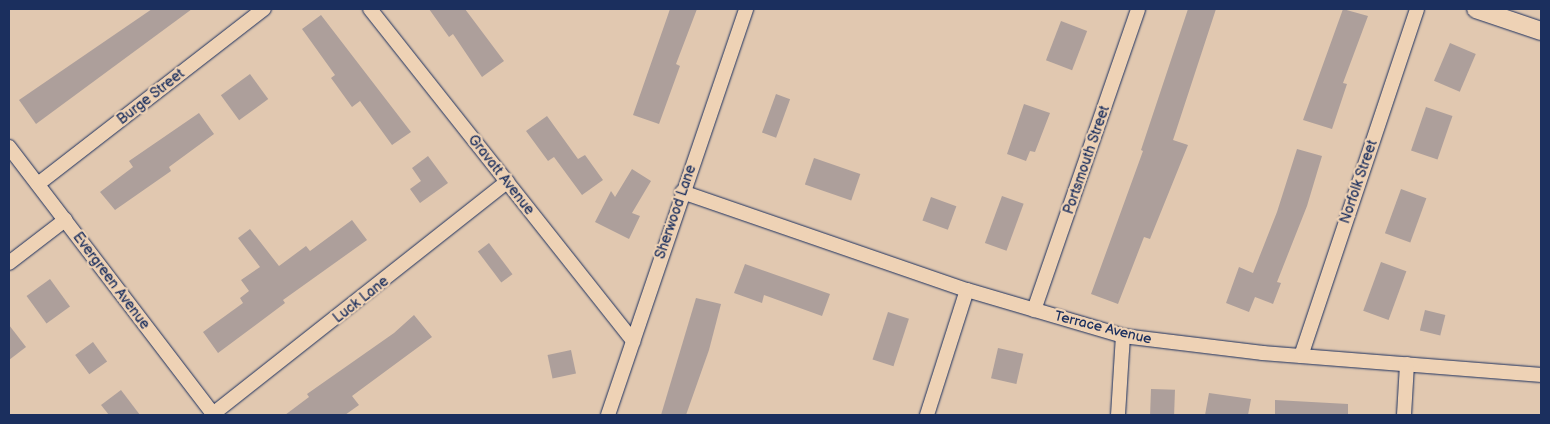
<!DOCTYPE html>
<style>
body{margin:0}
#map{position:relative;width:1550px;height:424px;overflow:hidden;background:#e1c8b0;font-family:"Balsamiq Sans",sans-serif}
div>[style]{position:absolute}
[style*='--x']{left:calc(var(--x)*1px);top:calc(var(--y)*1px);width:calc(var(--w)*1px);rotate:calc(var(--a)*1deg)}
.building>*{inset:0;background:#ad9f9b;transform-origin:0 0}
.roads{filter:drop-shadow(0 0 1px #1b2f5e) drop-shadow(0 0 1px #1b2f5e)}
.minor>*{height:14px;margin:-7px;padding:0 7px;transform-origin:7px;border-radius:7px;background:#eed2b5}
.tertiary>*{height:18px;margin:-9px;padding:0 9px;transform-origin:9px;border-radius:9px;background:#eed2b5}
span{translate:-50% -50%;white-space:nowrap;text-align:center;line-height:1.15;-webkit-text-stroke:4.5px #eed2b5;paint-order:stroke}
.street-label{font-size:14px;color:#1b2f5e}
.frame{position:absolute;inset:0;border:10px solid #1b2f5e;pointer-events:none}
</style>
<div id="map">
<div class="building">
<i style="clip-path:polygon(152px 9px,192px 9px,36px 124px,19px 100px)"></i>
<i style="clip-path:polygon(429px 9px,465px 9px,504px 61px,482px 77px,453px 34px,449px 37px)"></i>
<i style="clip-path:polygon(670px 9px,697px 9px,676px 64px,680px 66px,659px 124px,633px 115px)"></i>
<i style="clip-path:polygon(1188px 9px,1216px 9px,1173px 140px,1188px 145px,1150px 239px,1144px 237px,1118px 304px,1091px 294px,1143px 151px,1141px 150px)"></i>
<i style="clip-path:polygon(1343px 9px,1368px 16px,1343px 83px,1347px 84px,1332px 129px,1303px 120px)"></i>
<i style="clip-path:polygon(321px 15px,411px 132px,392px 145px,360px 101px,352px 107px,331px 78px,335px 75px,302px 29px)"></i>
<i style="left:1061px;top:21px;width:28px;height:42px;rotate:21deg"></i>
<i style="left:1450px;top:43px;width:28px;height:41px;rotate:23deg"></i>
<i style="left:250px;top:74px;width:31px;height:36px;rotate:54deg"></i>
<i style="left:776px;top:94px;width:15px;height:41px;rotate:20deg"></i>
<i style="clip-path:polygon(1024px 104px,1050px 113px,1035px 152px,1030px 151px,1026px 161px,1007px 154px)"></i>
<i style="left:1426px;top:107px;width:28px;height:46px;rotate:19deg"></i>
<i style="clip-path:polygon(199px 113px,214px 134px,169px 167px,171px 171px,115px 210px,100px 192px,133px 167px,129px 161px)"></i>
<i style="clip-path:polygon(547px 116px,578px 159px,585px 155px,603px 180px,582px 195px,554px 157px,548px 161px,526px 131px)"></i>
<i style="clip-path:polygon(1297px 149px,1322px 156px,1307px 206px,1277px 282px,1281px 283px,1273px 304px,1255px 297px,1249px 312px,1226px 303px,1239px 267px,1253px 273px,1277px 212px)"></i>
<i style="clip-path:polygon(428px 156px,448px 183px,420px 203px,410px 189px,421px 181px,412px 168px)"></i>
<i style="left:814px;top:158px;width:49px;height:28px;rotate:19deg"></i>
<i style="clip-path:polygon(632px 169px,651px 181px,632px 213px,640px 216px,629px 239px,595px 222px,611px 191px,615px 197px)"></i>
<i style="left:1401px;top:189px;width:27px;height:47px;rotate:20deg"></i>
<i style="left:1002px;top:196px;width:23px;height:50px;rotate:20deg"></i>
<i style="left:931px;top:197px;width:27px;height:25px;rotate:20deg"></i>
<i style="clip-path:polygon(352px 220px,367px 240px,283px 300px,285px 303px,218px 353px,203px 332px,243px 303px,240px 298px,249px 291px,241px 280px,260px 267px,238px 238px,250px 229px,279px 266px,306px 246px,310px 251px)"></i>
<i style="left:489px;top:243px;width:39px;height:14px;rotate:53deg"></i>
<i style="left:1381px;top:262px;width:27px;height:52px;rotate:20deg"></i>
<i style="clip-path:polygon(745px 264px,830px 294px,822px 316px,764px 295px,762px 303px,734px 293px)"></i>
<i style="left:50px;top:279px;width:34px;height:29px;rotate:54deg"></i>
<i style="clip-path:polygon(696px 298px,721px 304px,709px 350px,686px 415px,661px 415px)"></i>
<i style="left:1425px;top:310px;width:21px;height:21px;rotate:14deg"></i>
<i style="left:888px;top:312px;width:22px;height:50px;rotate:18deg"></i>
<i style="clip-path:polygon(414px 315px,432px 337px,352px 396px,359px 405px,345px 415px,285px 415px,309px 397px,307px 394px,394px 333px)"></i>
<i style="clip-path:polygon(9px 325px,26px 347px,9px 360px)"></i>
<i style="left:93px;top:342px;width:24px;height:22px;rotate:54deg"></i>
<i style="left:998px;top:348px;width:26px;height:31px;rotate:13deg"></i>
<i style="left:571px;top:350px;width:24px;height:24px;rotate:78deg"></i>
<i style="left:1151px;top:389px;width:24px;height:26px;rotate:2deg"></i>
<i style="clip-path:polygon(121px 390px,140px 415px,109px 415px,101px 405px)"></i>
<i style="clip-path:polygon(1209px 393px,1251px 399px,1248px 415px,1205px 415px)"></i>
<i style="clip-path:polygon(1275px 400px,1348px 404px,1348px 415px,1275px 415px)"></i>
</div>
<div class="roads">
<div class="minor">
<i style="--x:370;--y:9;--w:424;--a:51.6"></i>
<i style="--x:9;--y:147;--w:337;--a:52.6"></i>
<i style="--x:38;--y:184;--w:286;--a:-37.8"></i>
<i style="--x:682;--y:192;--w:301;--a:19"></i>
<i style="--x:967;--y:290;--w:163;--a:16.4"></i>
<i style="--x:1123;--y:336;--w:141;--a:6.9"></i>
<i style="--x:1263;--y:353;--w:279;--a:4.5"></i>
<i style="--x:9;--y:263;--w:71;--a:-37.5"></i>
<i style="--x:1034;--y:310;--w:318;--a:-70.9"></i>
<i style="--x:1301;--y:356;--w:366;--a:-71.5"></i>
<i style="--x:213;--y:414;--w:375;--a:-38.3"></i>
<i style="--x:608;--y:415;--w:429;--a:-71.2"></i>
<i style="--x:927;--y:415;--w:131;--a:-72.3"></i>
<i style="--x:1118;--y:415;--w:79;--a:-86.4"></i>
<i style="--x:1404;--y:415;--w:51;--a:-86.6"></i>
</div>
<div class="tertiary">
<i style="--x:1476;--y:9;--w:69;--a:18.7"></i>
</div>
</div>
<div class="street-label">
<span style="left:151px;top:97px;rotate:-38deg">Burge Street</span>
<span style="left:1087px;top:160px;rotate:-71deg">Portsmouth Street</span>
<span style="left:501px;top:175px;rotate:52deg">Gravatt Avenue</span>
<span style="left:1359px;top:182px;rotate:-71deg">Norfolk Street</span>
<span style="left:676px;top:212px;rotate:-71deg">Sherwood Lane</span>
<span style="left:111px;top:281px;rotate:53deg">Evergreen Avenue</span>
<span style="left:361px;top:300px;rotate:-38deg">Luck Lane</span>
<span style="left:1103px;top:328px;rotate:14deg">Terrace Avenue</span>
</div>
<div class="frame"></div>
</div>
